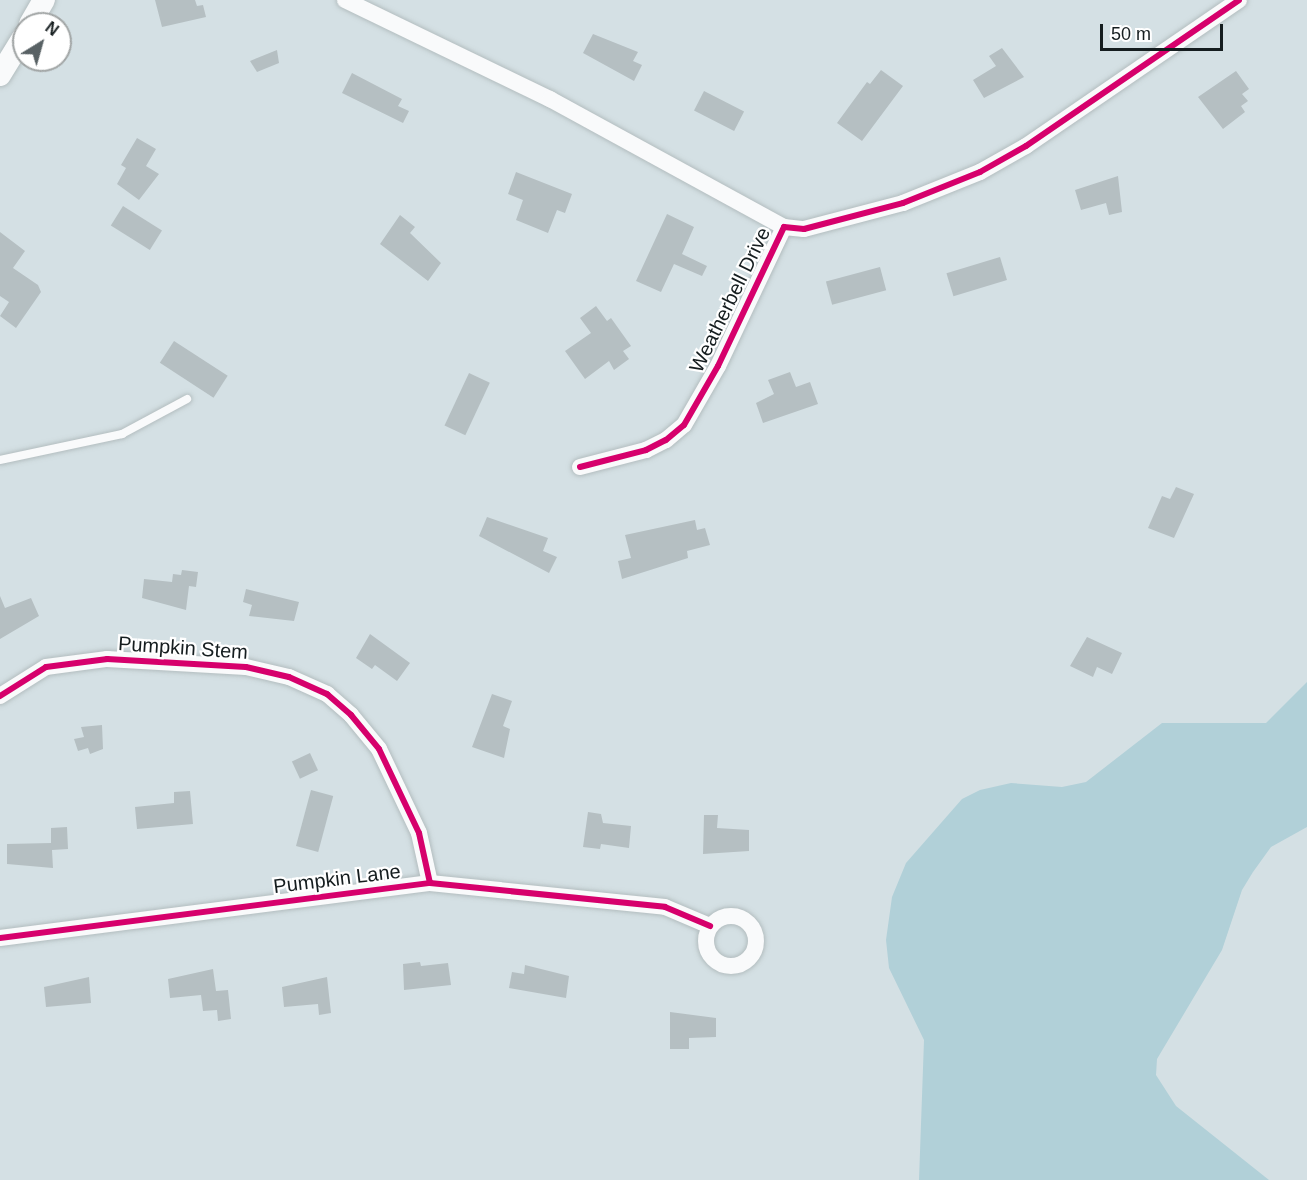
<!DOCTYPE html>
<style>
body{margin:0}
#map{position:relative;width:1307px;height:1180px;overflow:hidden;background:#d4e0e4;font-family:Helvetica,sans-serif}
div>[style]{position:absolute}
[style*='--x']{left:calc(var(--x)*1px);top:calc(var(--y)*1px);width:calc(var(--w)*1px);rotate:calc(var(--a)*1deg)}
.green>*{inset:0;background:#b1d0d8}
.building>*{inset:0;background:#b5bfc2;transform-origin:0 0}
.roads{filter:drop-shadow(0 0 2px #b3bdbf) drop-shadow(0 0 2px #b3bdbf)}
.service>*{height:8px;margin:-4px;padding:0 4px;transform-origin:4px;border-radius:4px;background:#f9fafb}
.minor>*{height:16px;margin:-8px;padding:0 8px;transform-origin:8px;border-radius:8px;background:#f9fafb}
.minor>.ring{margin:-8px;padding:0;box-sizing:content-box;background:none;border:16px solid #f9fafb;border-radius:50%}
.secondary>*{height:22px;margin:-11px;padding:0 11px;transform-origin:11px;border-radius:11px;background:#f9fafb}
.cycleway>*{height:6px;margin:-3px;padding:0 3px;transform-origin:3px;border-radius:3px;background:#d6006c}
span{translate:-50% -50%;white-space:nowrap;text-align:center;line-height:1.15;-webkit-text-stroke:4.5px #fff;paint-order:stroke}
.street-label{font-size:20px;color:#151d1f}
.north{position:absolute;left:12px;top:12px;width:60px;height:60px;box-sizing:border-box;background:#fff;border:2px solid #a1a5a5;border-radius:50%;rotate:37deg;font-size:16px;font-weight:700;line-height:24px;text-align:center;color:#151d1f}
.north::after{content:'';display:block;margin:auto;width:21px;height:27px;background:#586164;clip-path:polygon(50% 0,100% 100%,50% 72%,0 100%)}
.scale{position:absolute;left:1100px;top:24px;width:123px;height:27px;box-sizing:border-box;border:3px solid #151d1f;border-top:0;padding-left:8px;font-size:18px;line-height:21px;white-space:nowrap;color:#151d1f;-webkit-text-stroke:4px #fff;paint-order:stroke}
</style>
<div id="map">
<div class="green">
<i style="clip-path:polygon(1307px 682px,1307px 827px,1271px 847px,1253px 872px,1242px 890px,1222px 950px,1157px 1059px,1156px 1075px,1176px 1106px,1269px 1180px,919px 1180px,924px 1040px,889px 968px,886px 940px,892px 897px,906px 863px,962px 799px,980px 790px,1011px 783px,1062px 787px,1086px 782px,1162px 723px,1266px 723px)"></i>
</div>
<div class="building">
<i style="clip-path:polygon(155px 0,195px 0,197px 6px,203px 5px,206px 17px,162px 27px)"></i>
<i style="clip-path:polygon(593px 34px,638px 52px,633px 61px,642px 65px,634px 81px,583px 53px)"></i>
<i style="clip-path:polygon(1002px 48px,1024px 77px,984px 98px,973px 80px,996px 66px,989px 56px)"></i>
<i style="clip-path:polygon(277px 50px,279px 63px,257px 72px,250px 61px)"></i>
<i style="clip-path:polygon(881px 70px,903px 86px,862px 141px,837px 123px,867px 82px,870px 84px)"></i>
<i style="clip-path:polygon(1236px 71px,1249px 89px,1242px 94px,1248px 101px,1241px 106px,1245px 112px,1223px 129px,1198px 97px)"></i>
<i style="clip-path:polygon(352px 73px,402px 99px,398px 106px,409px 111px,403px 123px,342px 93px)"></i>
<i style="left:704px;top:91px;width:45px;height:22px;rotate:27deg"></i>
<i style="clip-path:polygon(137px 138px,156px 149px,146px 166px,159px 174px,139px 200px,117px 184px,126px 168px,121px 165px)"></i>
<i style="clip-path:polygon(516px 172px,572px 194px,565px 213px,557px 210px,548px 233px,516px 220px,523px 200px,508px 194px)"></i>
<i style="clip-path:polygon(1118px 176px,1122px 212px,1109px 215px,1106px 203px,1081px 210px,1075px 190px)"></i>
<i style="left:123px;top:206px;width:46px;height:23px;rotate:32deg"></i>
<i style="clip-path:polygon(667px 214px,694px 227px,682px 254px,707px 266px,702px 276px,674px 264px,661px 292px,636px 281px)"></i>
<i style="clip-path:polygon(400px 215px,415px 227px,410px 233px,441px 263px,428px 281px,380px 244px)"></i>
<i style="clip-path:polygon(0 232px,25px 251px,13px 268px,38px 285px,41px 292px,16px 328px,0 316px,9px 302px,0 296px)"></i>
<i style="left:1000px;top:257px;width:24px;height:56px;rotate:73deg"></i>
<i style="left:880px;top:267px;width:24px;height:56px;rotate:75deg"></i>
<i style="clip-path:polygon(596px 306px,607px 321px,611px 318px,631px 346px,623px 351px,629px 359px,614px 370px,609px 361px,585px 379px,565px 351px,591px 333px,580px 318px)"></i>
<i style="left:174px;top:341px;width:64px;height:26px;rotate:33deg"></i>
<i style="clip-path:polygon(790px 372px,796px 387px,810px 382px,818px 404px,763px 423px,756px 403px,774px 394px,768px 380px)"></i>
<i style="left:469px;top:373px;width:23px;height:58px;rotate:25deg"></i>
<i style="clip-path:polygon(1176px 487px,1194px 494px,1174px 538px,1148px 528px,1162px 496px,1170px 499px)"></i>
<i style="clip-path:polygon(487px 517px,548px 538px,543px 551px,557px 557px,549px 573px,479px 536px)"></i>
<i style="clip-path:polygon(695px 520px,697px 530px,705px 528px,710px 545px,687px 551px,688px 558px,622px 579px,618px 561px,631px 558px,625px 535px)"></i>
<i style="clip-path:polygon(182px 570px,198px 572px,196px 587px,189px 586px,186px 610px,142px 598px,144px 579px,172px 582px,173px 574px,181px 575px)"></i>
<i style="clip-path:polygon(246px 589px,299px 602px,294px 621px,249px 616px,252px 605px,243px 602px)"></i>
<i style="clip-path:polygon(0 596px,5px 608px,31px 598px,39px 616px,0 639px)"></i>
<i style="clip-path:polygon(370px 634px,410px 663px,397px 681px,375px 665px,372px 669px,356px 658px)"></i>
<i style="clip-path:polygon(1087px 637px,1122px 653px,1112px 674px,1097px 667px,1093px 677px,1070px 666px)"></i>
<i style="clip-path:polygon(492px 694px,512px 701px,503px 726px,510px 729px,504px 758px,472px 747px)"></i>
<i style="clip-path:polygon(102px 725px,103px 749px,90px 754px,88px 748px,78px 751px,74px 739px,84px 737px,81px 727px)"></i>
<i style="left:310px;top:753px;width:19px;height:20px;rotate:65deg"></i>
<i style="left:311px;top:790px;width:23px;height:58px;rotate:15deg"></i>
<i style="clip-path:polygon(190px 791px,193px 824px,137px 829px,135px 807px,174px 803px,174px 792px)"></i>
<i style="clip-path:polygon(588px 812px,601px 814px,603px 823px,631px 826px,629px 848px,601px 844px,600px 849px,583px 847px)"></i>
<i style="clip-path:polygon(704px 815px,718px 815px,717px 828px,749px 830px,749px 851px,703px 854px)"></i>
<i style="clip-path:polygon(67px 827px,68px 849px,52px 850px,53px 868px,7px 864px,7px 844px,51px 843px,51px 828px)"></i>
<i style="clip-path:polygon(420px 962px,421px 966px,448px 963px,451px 985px,404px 990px,403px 964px)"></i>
<i style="clip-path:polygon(525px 965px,569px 976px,566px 998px,509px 988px,512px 972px,524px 974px)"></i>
<i style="clip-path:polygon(213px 969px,216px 991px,228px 990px,231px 1019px,218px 1021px,217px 1010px,203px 1011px,201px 995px,170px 998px,168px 979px)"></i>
<i style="clip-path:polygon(89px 977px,91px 1003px,46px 1007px,44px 987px)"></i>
<i style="clip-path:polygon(327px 977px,331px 1013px,319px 1015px,318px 1004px,284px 1007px,282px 987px)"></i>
<i style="clip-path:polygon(670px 1012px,716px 1018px,716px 1037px,689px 1038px,689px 1049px,670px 1049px)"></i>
</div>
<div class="roads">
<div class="service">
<i style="--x:0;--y:460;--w:125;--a:-12"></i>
<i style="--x:122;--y:434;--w:74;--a:-28.3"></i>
</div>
<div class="minor">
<i style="--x:345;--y:0;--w:228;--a:25.8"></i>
<i style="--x:550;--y:99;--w:267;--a:28.7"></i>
<i style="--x:580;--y:467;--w:68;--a:-14.4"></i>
<i style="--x:646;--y:450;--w:22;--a:-27"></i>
<i style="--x:666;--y:440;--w:23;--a:-40"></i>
<i style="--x:684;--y:425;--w:68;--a:-60"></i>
<i style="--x:718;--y:366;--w:154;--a:-64.6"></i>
<i style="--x:784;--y:227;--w:20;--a:6"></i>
<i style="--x:804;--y:229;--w:102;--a:-14.7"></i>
<i style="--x:903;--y:203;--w:83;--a:-21.9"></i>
<i style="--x:980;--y:172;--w:53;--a:-29.5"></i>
<i style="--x:1026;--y:146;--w:258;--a:-34.4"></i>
<i style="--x:0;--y:696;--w:54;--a:-32.2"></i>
<i style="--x:46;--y:667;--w:62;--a:-7.5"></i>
<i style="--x:107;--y:659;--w:139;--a:3.3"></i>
<i style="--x:246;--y:667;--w:44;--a:13.1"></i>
<i style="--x:289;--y:677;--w:42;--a:24.1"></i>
<i style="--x:327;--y:694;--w:32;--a:41"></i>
<i style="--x:351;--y:715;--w:44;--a:50.5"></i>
<i style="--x:379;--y:749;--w:93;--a:64.5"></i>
<i style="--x:419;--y:833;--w:51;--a:77.6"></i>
<i class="ring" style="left:706px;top:916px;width:34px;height:34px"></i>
<i style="--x:0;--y:938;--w:434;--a:-7.3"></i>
<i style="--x:430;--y:883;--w:236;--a:5.8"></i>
<i style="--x:665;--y:907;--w:49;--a:22.9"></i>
</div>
<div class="secondary">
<i style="--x:30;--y:24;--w:28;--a:-60"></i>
<i style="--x:0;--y:75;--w:46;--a:-58.4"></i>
</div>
</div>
<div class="cycleway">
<i style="--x:580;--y:467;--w:68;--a:-14.4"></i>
<i style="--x:646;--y:450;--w:22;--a:-27"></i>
<i style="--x:666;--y:440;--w:23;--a:-40"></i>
<i style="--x:684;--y:425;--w:68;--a:-60"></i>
<i style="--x:718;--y:366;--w:154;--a:-64.6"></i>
<i style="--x:784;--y:227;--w:20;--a:6"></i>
<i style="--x:804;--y:229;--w:102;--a:-14.7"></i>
<i style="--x:903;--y:203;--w:83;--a:-21.9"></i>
<i style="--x:980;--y:172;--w:53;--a:-29.5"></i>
<i style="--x:1026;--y:146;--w:258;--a:-34.4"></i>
<i style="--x:0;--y:696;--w:54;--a:-32.2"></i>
<i style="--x:46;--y:667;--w:62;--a:-7.5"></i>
<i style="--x:107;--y:659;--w:139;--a:3.3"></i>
<i style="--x:246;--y:667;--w:44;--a:13.1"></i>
<i style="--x:289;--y:677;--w:42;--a:24.1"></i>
<i style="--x:327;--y:694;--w:32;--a:41"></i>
<i style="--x:351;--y:715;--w:44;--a:50.5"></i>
<i style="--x:379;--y:749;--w:93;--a:64.5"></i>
<i style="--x:419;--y:833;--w:51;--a:77.6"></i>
<i style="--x:0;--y:938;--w:434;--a:-7.3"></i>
<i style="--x:430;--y:883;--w:236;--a:5.8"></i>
<i style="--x:665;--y:907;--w:49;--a:22.9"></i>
</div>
<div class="street-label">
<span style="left:730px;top:300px;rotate:-64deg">Weatherbell Drive</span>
<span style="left:183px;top:648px;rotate:4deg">Pumpkin Stem</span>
<span style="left:337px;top:879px;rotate:-7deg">Pumpkin Lane</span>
</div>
<div class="north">N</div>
<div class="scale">50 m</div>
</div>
